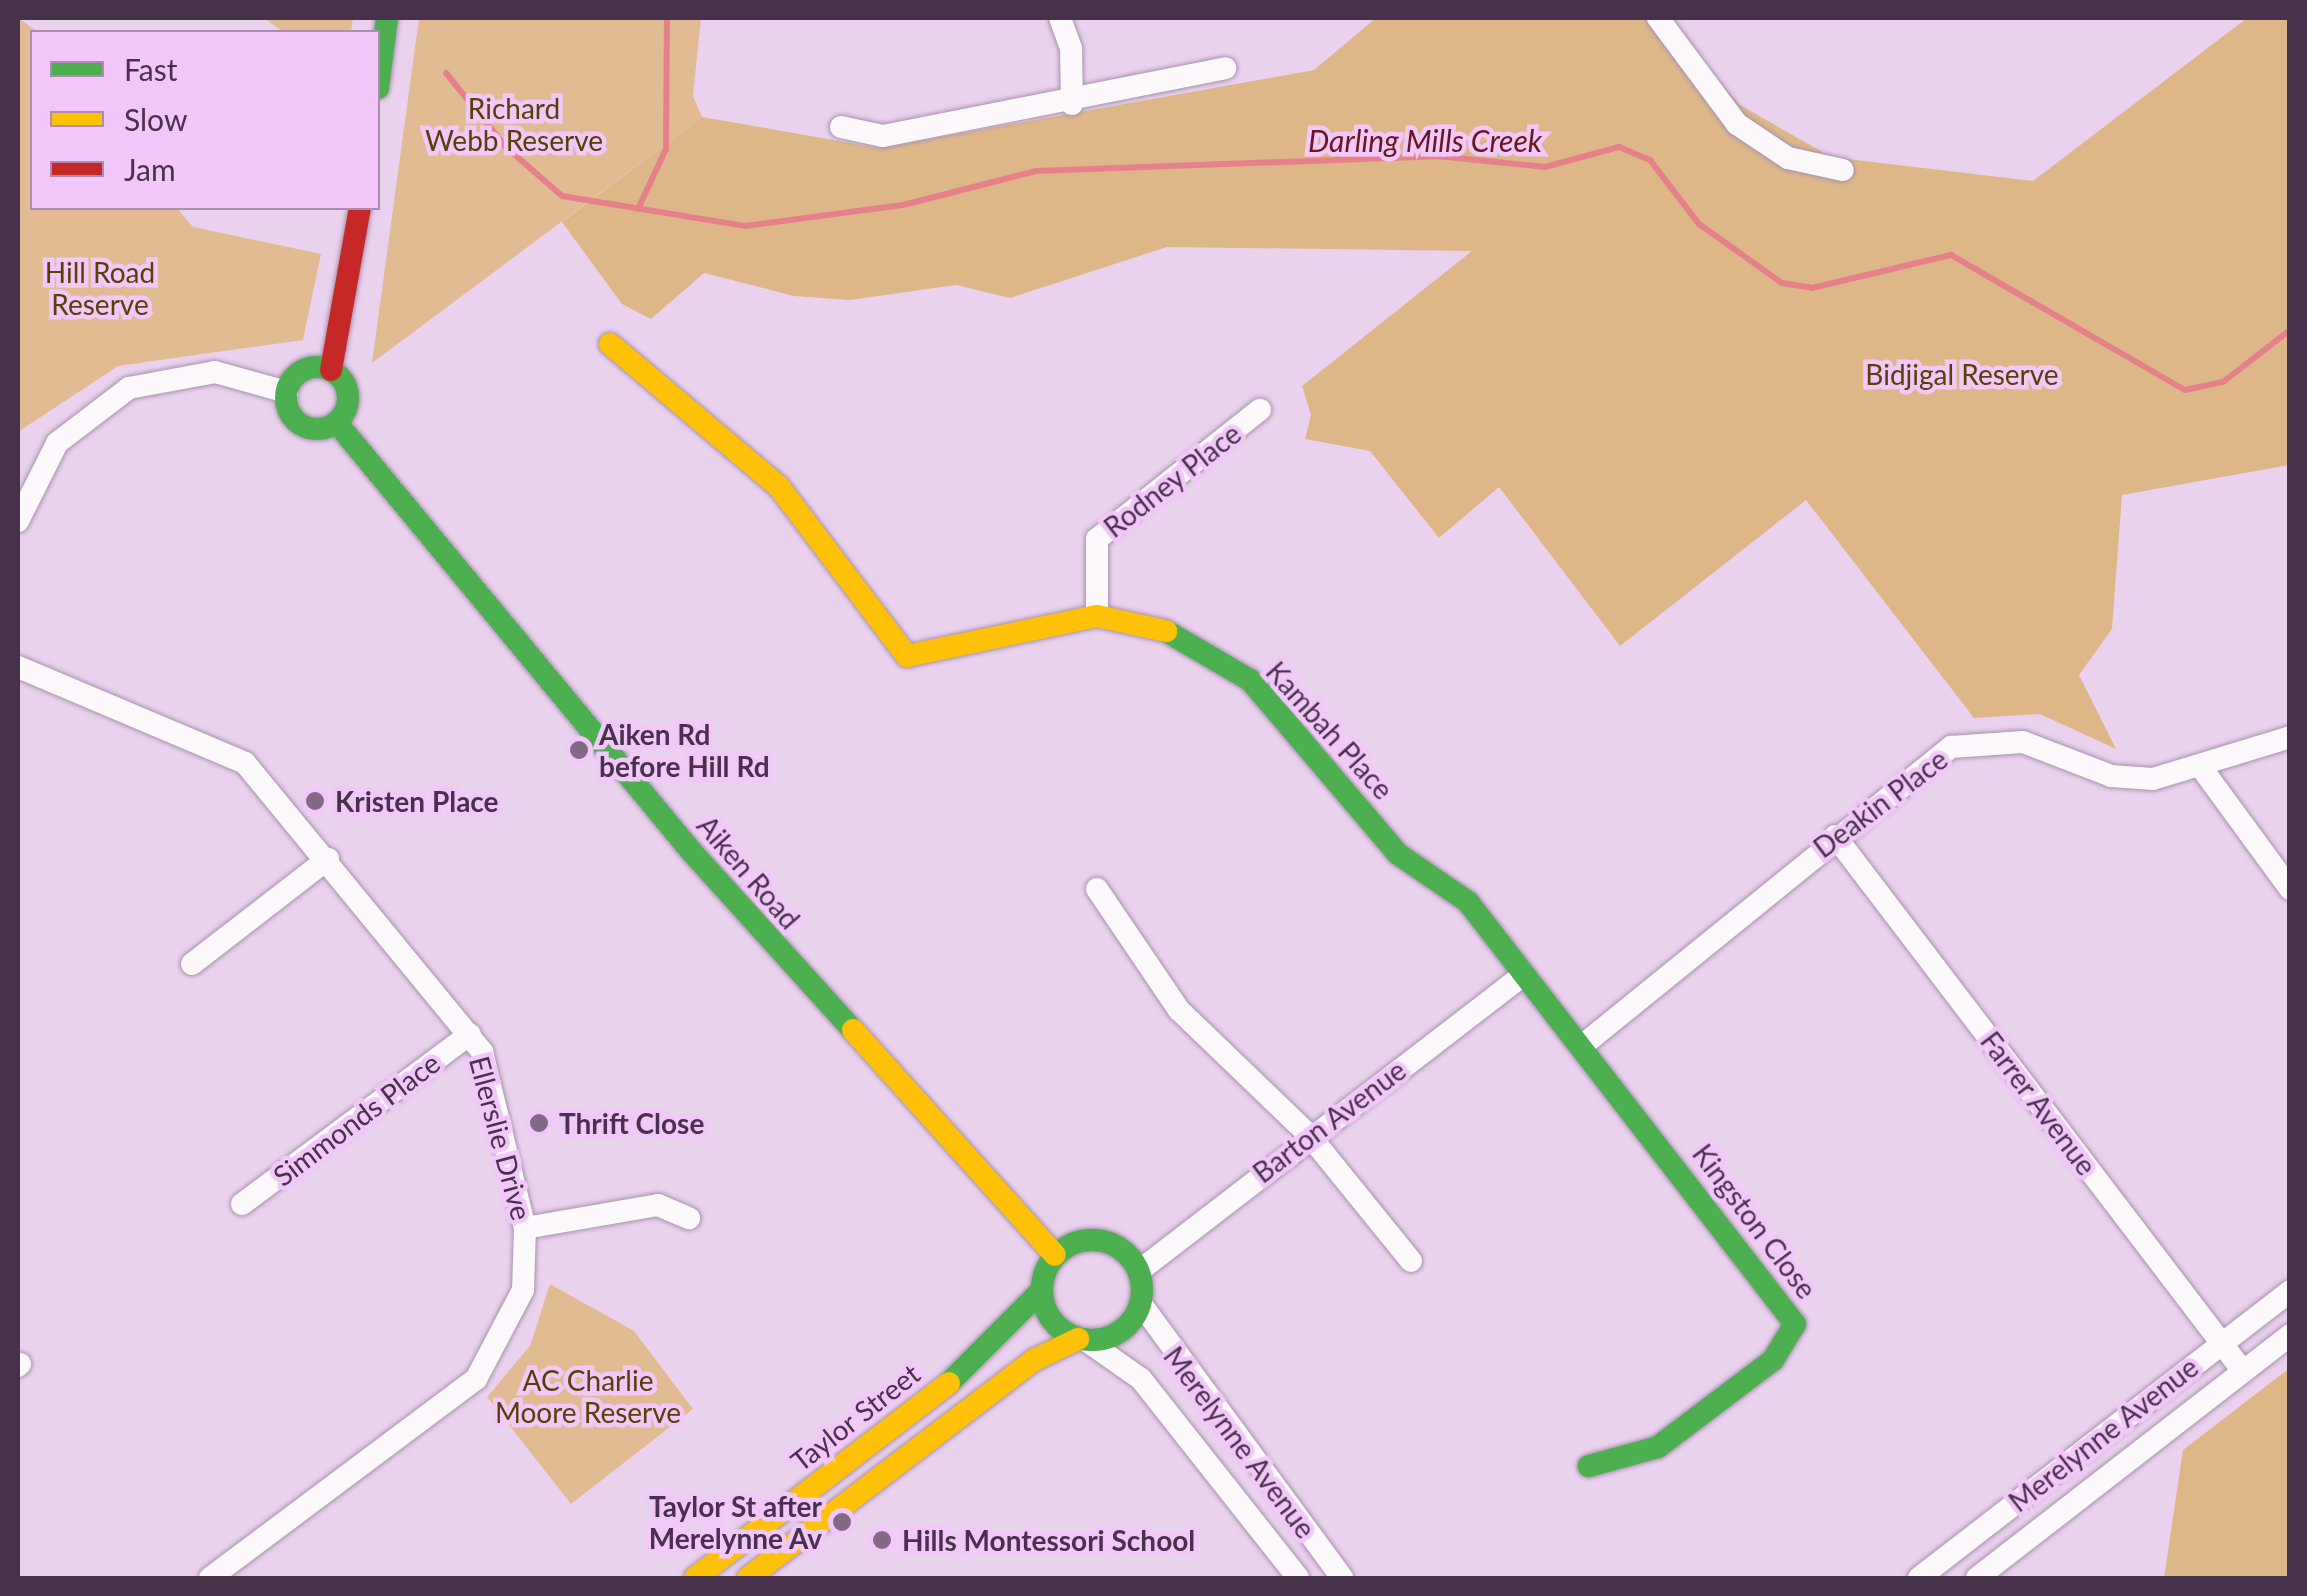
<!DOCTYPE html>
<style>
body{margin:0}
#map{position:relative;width:2307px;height:1596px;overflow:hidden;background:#ead2ee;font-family:Lato,sans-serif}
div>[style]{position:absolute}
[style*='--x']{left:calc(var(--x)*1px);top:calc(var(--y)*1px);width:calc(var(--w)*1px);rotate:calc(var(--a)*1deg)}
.green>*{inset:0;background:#e1bc93}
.forest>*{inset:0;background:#deb789}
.stream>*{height:6px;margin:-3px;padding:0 3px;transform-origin:3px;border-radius:3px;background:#e4818b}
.roads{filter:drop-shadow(0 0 2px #a793ab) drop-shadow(0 0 2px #a793ab)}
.street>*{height:22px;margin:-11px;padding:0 11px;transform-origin:11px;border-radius:11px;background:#fcf8fc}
.fast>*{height:22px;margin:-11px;padding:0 11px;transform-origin:11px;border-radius:11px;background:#4caf50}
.fast>.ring{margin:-11px;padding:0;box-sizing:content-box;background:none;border:22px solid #4caf50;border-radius:50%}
.slow>*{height:22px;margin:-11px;padding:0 11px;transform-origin:11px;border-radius:11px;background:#ffc107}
.jam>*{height:22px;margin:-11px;padding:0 11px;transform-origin:11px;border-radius:11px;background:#c62828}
.dots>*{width:28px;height:28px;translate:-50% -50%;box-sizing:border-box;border:5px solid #f2c7f9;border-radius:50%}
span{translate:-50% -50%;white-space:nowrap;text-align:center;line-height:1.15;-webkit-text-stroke:9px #f2c7f9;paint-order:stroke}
.park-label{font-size:28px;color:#593f03}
.street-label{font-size:28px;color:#48324b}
.poi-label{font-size:28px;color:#48324b;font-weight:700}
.left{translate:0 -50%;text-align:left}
.right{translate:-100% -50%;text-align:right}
.water-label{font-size:30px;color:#6a161d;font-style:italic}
.frame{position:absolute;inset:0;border:20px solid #48324b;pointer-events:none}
.legend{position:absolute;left:30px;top:30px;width:350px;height:180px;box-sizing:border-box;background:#f2c7f9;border:2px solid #ae8bb3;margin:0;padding:12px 18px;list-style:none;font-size:30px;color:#48324b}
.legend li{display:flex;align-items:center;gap:20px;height:50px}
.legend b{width:50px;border:2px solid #ae8bb3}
</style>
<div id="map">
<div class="green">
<i style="clip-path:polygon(18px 18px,38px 32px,32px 208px,177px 208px,193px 227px,321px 254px,303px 340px,118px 366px,18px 432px)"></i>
<i style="clip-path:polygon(264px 18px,353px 18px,351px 32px,283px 32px)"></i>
<i style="clip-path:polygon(419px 18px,701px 18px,693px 96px,702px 117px,372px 363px)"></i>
<i style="clip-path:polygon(550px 1284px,634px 1331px,693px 1409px,571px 1504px,487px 1397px,530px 1346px)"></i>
</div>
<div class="forest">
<i style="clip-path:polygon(1376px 18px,1662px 18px,1740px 105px,1831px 157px,2033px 181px,2247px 18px,2289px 18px,2289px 465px,2122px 495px,2112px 629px,2079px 675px,2116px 749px,2040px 714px,1974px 718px,1806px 500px,1620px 646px,1499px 487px,1439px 538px,1370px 451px,1305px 439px,1311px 415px,1302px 386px,1472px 251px,1167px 247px,1010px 298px,956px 285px,850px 300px,794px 296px,704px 273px,651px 319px,622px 304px,562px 222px,702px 117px,879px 148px,1314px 70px)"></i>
<i style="clip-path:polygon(2287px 1370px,2289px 1578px,2164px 1578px,2183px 1450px)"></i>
</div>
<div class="stream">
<i style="--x:446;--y:73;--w:95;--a:51"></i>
<i style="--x:506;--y:147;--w:74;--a:41.2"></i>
<i style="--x:562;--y:196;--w:185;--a:9.3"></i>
<i style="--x:745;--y:226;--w:159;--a:-7.6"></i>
<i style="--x:903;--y:205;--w:137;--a:-14.3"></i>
<i style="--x:1036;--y:171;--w:401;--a:-2.1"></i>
<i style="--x:1437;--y:156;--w:109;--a:5.8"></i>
<i style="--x:1545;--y:167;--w:77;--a:-15.1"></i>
<i style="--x:1619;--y:147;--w:34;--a:23"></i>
<i style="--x:1650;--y:160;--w:81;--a:52.6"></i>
<i style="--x:1699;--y:224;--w:102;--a:35.4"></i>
<i style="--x:1782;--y:283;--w:30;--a:9"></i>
<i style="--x:1812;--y:288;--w:143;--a:-13.4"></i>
<i style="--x:1951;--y:255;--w:270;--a:30"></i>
<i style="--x:2185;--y:390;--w:39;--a:-12"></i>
<i style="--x:2223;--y:382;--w:85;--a:-37.8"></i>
<i style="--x:638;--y:209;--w:66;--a:-65"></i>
<i style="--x:666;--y:149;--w:131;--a:-89.6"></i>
</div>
<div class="roads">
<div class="street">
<i style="--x:1060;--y:18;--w:33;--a:70"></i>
<i style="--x:1071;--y:49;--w:55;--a:89"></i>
<i style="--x:1658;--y:18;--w:132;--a:53.3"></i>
<i style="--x:1737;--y:124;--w:61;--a:33.7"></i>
<i style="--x:1788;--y:158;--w:56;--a:12.3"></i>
<i style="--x:841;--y:127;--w:43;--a:12.1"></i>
<i style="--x:883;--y:136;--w:349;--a:-11.2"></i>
<i style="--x:18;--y:521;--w:87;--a:-63.4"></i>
<i style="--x:57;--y:443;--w:91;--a:-37.4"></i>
<i style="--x:129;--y:388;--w:87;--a:-10.5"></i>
<i style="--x:215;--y:372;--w:75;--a:15.5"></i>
<i style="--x:1097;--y:616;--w:77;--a:-90"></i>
<i style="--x:1097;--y:539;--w:208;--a:-38.4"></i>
<i style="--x:18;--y:667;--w:246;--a:22.9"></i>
<i style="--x:245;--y:763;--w:374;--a:50.6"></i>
<i style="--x:482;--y:1052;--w:181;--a:76.3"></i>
<i style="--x:525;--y:1228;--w:62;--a:91.8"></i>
<i style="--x:523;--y:1290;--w:101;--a:117.8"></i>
<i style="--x:476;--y:1379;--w:332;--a:143.2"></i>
<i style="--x:2203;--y:770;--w:147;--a:53.8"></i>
<i style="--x:1835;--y:836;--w:671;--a:52.69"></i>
<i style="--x:1097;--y:889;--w:146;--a:55.9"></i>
<i style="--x:1179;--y:1010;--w:180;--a:43.9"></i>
<i style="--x:1309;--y:1135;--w:162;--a:51"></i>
<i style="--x:192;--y:964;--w:172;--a:-37.7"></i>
<i style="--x:1583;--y:1045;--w:474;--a:-39"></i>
<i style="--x:1951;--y:747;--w:72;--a:-4"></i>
<i style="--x:2023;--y:742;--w:94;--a:21.1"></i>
<i style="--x:2111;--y:776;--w:42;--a:4.1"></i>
<i style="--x:2153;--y:779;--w:143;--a:-17"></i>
<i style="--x:242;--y:1204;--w:284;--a:-36.7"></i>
<i style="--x:525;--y:1228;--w:135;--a:-9.8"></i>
<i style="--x:658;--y:1205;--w:34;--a:23"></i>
<i style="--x:1139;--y:1271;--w:483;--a:-37.6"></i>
<i style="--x:1141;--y:1304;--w:340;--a:53.7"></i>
<i style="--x:1087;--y:1341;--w:66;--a:35.1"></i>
<i style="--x:1141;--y:1379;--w:253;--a:51.7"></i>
<i style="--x:18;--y:1366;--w:3;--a:-45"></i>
<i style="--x:1919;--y:1578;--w:469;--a:-37.7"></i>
<i style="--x:1977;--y:1578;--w:396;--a:-37.8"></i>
</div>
<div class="fast">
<i style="--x:378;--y:88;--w:71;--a:-82.7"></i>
<i class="ring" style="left:286px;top:367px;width:40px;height:40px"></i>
<i style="--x:337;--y:423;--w:555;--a:50.41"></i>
<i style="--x:691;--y:851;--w:241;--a:47.9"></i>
<i style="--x:1166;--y:631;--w:97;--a:30.3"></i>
<i style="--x:1250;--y:680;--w:228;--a:49.6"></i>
<i style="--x:1398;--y:854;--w:85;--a:34.4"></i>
<i style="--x:1468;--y:902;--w:534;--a:52.23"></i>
<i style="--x:1795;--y:1324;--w:42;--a:121.4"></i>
<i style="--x:1773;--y:1360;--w:144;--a:142.9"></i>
<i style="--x:1658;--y:1447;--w:72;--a:164.6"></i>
<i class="ring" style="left:1042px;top:1240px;width:78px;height:78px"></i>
<i style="--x:949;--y:1383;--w:130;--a:-45"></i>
</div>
<div class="slow">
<i style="--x:610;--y:344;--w:221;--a:40.2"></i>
<i style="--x:779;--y:487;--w:212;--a:52.9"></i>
<i style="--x:907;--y:656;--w:194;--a:-11.9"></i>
<i style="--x:1097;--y:616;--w:71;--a:12.3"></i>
<i style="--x:853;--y:1030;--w:302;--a:48.1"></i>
<i style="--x:695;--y:1578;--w:320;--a:-37.5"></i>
<i style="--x:748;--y:1578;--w:360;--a:-37.3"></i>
<i style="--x:1034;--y:1360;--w:49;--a:-25.5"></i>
</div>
<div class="jam">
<i style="--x:331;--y:370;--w:165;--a:-79.9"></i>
</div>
</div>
<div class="dots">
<i style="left:579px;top:750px;background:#816a84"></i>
<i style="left:315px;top:801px;background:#816a84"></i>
<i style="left:539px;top:1123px;background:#816a84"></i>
<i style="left:842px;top:1522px;background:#816a84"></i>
<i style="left:882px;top:1540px;background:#816a84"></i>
</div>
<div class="park-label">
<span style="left:514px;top:124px">Richard<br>Webb Reserve</span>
<span style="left:100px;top:288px">Hill Road<br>Reserve</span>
<span style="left:1962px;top:374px">Bidjigal Reserve</span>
<span style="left:588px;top:1396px">AC Charlie<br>Moore Reserve</span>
</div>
<div class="street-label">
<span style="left:1172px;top:480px;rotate:-38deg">Rodney Place</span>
<span style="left:1330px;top:730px;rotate:48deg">Kambah Place</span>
<span style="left:1880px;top:803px;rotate:-37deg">Deakin Place</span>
<span style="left:749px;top:872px;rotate:49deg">Aiken Road</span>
<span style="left:2039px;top:1103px;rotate:53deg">Farrer Avenue</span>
<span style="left:356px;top:1119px;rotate:-37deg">Simmonds Place</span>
<span style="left:1329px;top:1121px;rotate:-37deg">Barton Avenue</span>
<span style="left:501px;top:1138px;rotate:75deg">Ellerslie Drive</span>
<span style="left:1755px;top:1221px;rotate:53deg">Kingston Close</span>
<span style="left:855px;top:1417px;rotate:-38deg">Taylor Street</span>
<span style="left:2103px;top:1434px;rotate:-38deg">Merelynne Avenue</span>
<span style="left:1240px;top:1442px;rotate:53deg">Merelynne Avenue</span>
</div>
<div class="poi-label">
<span class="left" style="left:599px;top:750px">Aiken Rd<br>before Hill Rd</span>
<span class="left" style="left:335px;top:801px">Kristen Place</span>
<span class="left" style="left:559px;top:1123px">Thrift Close</span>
<span class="right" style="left:822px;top:1522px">Taylor St after<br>Merelynne Av</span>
<span class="left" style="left:902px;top:1540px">Hills Montessori School</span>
</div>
<div class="water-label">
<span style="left:1425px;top:140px">Darling Mills Creek</span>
</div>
<div class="frame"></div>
<ul class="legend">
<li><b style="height:12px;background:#4caf50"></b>Fast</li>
<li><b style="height:12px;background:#ffc107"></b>Slow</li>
<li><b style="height:12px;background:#c62828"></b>Jam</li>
</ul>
</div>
